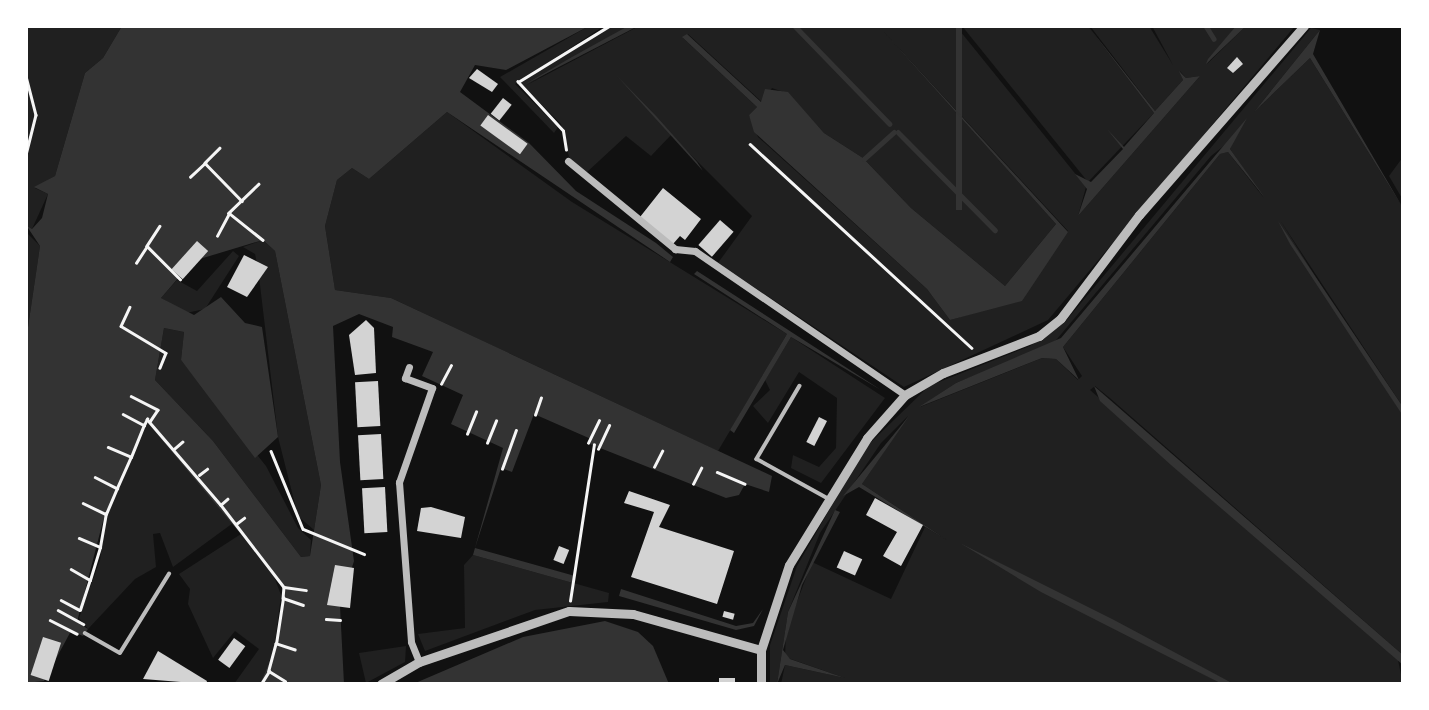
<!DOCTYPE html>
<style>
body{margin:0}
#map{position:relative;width:1429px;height:710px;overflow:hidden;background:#111;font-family:Literata,serif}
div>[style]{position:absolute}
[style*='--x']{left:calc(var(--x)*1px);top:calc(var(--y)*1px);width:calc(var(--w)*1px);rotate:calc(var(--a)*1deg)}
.green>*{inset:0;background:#202020}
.water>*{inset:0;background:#333;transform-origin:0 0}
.stream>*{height:4.5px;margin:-2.25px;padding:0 2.25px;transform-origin:2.25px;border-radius:2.25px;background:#333}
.building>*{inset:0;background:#d3d3d3;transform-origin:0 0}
.path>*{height:2.5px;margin:-1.25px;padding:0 1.25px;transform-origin:1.25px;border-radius:1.25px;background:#f5f5f5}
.service>*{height:3.5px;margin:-1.75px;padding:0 1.75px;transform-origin:1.75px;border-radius:1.75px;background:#bcbcbc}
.minor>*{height:7px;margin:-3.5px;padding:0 3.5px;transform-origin:3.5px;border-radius:3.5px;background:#bcbcbc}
.tertiary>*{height:9px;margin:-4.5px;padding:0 4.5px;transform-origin:4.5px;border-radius:4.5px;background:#bcbcbc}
span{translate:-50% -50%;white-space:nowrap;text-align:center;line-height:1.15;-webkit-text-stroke:5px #fff;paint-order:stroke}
.frame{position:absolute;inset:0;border:28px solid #fff;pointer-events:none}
</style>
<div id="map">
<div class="green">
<i style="clip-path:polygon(26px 26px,122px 26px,103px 58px,85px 73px,55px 176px,35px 188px,48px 194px,32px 229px,26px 225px)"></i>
<i style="clip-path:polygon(589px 26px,604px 26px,515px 84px,558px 127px,554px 133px,500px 77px)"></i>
<i style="clip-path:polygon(evenodd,612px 26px,628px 26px,525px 86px,639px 26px,956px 26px,1086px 187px,1078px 216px,1200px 76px,1186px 78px,1180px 71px,1183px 80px,1155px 111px,1090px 26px,1149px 26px,1173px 65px,1152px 26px,1236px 26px,1207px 64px,1246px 26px,1295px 26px,1048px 320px,904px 387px,718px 263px,752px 216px,671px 135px,651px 156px,626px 136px,586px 173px,569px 157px,561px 124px,520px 83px,612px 26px,883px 31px,1068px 231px,1015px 301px,950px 320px,927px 289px,758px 137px,749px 115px,757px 107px,683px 38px,688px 34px,762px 102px,772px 88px,789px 94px,824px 133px,863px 158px,911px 208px,1005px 286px,1056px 224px,883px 31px)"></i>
<i style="clip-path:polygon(962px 26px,1088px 26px,1154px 113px,1088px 182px)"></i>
<i style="clip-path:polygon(evenodd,1311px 28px,1320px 30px,1254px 112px,1310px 58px,1403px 208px,1403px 407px,1280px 220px,1403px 416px,1403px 655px,1111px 399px,1095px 386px,1090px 390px,1398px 660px,1403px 684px,1234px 684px,960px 543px,1222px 684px,781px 684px,785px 665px,845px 678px,785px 657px,786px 631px,812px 562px,891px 599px,925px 527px,947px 540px,862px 484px,908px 416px,881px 443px,820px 533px,788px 612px,777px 684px,770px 684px,770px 645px,797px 566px,865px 448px,929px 386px,1030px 346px,1065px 322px,1311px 28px,1235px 137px,1230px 149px,1264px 198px,1228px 152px,1220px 154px,1063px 347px,1082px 376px,1078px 380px,1056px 359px,1042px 358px,920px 407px,956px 383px,1052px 345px,1211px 156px,1235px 137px)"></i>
<i style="clip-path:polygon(447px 112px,572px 202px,787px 334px,718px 451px,391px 298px,335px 290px,325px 226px,337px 180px,352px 168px,369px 179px)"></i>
<i style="clip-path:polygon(1403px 157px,1403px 200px,1389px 176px)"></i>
<i style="clip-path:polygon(26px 232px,40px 246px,26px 341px)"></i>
<i style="clip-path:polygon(263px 240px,275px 251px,321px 485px,314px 530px,298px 516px,278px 437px,258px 268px,255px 254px,243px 247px)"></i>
<i style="clip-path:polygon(233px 251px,239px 256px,205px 309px,186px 313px,161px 298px,177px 280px,197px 291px)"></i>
<i style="clip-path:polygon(164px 328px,184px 332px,181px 360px,266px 466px,298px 528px,311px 540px,310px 556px,301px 557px,213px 441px,155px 380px)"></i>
<i style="clip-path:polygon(791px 337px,885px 398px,821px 483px,791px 468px,793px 455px,819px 467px,836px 448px,837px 398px,799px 372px,768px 423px,753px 406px,770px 390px,765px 380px)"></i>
<i style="clip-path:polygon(147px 421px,233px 523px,173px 567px,160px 533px,153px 534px,156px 567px,135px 579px,88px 629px,79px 618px,100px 560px,106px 514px)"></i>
<i style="clip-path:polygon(241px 534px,273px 574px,281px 595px,274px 651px,260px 684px,234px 684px,259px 649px,235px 631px,213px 658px,188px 604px,190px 589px,179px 574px)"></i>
<i style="clip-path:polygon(473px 555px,609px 593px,608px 602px,535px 610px,425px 651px,418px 634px,465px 628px,464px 565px)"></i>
<i style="clip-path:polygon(406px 646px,405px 662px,366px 683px,359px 653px)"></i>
</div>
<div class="water">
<i style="clip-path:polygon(evenodd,122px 26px,589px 26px,506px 70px,475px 65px,460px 92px,529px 143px,576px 191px,656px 243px,673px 257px,670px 262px,447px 112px,369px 179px,352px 168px,337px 180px,325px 226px,335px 290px,391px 298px,772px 476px,769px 492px,745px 484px,739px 495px,726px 498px,590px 444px,591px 439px,534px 414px,512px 472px,501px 468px,475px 548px,575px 576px,573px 583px,473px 555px,503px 448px,451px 424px,463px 395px,422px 376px,433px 352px,392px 337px,393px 327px,359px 314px,333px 326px,340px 462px,354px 561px,340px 606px,344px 684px,260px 684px,274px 651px,285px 587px,147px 422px,103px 521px,77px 622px,88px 629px,83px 636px,71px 631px,44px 681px,26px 683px,26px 341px,40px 246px,26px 225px,32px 229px,42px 218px,48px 194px,34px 187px,55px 176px,85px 73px,103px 58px,122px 26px,263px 240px,275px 251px,321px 485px,310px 556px,301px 557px,213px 441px,155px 380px,164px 328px,184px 332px,181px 360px,255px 458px,278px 437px,262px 327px,245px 323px,221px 297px,194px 315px,161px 298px,193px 261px,263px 240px)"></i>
<i style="clip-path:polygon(628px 26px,638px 26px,524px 85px,572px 57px)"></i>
<i style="left:956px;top:26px;width:6px;height:184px"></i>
<i style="clip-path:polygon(1088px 26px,1155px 111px,1183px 80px,1179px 71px,1186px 78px,1200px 76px,1078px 216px,1087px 189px,1075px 174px,1091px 182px,1123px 149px,1107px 129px,1124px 147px,1154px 113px)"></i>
<i style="clip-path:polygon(1236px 26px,1246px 26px,1206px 64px,1208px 59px)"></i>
<i style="clip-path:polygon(1320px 30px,1313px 54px,1403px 208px,1310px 58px,1254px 112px)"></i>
<i style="clip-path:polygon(883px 31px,1068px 232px,1022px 301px,950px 320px,927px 289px,754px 132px,749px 115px,757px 107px,682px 37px,687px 34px,761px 102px,765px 89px,788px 92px,824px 133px,863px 158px,911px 208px,1005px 286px,1056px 224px)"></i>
<i style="clip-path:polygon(617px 76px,656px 116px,697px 162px,703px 171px)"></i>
<i style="clip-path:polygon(1247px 118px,1230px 149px,1265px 198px,1228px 152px,1220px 154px,1063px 347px,1079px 380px,1056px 359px,1042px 358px,919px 407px,956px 383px,1061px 338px)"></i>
<i style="clip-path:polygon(1278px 221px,1403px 407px,1403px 416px,1290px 244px)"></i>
<i style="clip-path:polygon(697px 271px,881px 390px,791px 337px,734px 433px,730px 430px,787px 334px,694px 274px)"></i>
<i style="clip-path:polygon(1094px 386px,1403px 655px,1403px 665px,1171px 465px,1100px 401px)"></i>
<i style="clip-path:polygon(909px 416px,862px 484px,947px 540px,859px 487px,843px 496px)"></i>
<i style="clip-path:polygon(835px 510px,840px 512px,802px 585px,783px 650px,790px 659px,845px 678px,785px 665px,777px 684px,788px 612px)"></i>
<i style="clip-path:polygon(960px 543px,1114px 620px,1234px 684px,1222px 684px,1041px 592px)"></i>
<i style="clip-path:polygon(621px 589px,736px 626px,753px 623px,763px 609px,754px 626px,736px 630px,619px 596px)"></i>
<i style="clip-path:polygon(605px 621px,638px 632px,653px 646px,669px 684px,413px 684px,523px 637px)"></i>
</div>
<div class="stream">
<i style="--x:795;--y:26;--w:136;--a:45.9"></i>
<i style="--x:1206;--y:26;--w:15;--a:58"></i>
<i style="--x:898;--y:132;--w:138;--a:45.3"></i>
<i style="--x:864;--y:159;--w:40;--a:-42"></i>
</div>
<div class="building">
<i style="clip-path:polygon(1237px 57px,1243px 64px,1233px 73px,1227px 68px)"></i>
<i style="clip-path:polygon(477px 69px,498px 84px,492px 92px,469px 78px)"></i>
<i style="left:503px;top:98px;width:11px;height:20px;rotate:38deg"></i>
<i style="left:488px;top:115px;width:49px;height:13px;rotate:36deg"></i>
<i style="clip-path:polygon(663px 188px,701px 219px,685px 240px,680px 236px,673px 244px,640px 217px)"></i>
<i style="left:720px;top:220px;width:18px;height:33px;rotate:41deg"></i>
<i style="left:197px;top:241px;width:15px;height:38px;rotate:42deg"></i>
<i style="clip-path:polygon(244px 255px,268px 267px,247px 297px,227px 287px)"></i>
<i style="clip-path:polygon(366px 320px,374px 328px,376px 373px,355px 375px,349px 335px)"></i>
<i style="left:378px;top:381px;width:45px;height:23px;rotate:87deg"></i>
<i style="left:819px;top:417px;width:9px;height:28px;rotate:27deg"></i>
<i style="left:381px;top:434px;width:45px;height:23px;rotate:87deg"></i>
<i style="left:385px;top:487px;width:45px;height:23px;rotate:87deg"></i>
<i style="clip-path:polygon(629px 491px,670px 505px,659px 527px,734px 551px,717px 604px,631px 577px,654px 512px,624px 503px)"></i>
<i style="clip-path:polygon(875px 498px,923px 525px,901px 566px,883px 556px,897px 532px,866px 515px)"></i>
<i style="clip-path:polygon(431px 507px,465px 517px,461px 538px,417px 531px,421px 508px)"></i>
<i style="left:559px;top:546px;width:11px;height:15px;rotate:22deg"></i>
<i style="left:844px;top:551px;width:20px;height:18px;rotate:24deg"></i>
<i style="clip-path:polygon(335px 565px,354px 568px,350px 608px,327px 605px)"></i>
<i style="left:724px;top:611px;width:11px;height:6px;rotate:15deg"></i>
<i style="left:43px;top:637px;width:19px;height:40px;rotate:18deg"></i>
<i style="left:234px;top:638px;width:14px;height:27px;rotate:36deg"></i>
<i style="clip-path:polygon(158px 651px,207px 681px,206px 684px,143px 679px)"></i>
<i style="left:719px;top:678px;width:16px;height:6px"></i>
</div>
<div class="path">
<i style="--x:26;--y:76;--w:40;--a:75.6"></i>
<i style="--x:36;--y:115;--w:41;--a:104"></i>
<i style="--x:750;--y:144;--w:301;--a:42.6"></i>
<i style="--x:220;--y:148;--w:21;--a:135"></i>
<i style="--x:205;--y:163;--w:53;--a:45.8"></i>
<i style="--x:566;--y:150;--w:19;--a:-99"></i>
<i style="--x:563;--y:131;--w:67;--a:-132.6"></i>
<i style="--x:518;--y:82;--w:107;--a:-31.6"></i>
<i style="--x:190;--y:177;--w:21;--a:-43"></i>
<i style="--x:259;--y:184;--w:42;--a:136"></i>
<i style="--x:229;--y:213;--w:43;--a:38.5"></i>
<i style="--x:160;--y:226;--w:24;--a:123"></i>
<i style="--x:147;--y:246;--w:47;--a:45"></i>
<i style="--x:217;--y:236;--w:26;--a:-62"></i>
<i style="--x:136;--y:263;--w:20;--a:-57"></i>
<i style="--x:130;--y:307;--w:21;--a:115"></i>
<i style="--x:121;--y:326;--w:52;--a:31"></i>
<i style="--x:166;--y:353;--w:16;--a:112"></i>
<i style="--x:441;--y:384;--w:21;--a:-62"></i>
<i style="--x:131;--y:396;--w:30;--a:27"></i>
<i style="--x:158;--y:410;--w:14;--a:124"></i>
<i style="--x:123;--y:414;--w:24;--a:28"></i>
<i style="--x:144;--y:425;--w:7;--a:-63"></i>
<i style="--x:147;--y:419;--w:113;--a:49.3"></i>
<i style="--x:535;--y:415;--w:18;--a:-71"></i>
<i style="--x:467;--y:434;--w:24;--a:-68"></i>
<i style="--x:487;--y:443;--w:24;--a:-68"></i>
<i style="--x:588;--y:443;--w:25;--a:-64"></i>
<i style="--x:108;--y:447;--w:25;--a:23"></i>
<i style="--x:131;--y:457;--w:35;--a:-68"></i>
<i style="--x:174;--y:449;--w:11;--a:-41"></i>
<i style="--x:598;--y:449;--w:26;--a:-65"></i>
<i style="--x:271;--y:451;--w:84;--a:67.7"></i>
<i style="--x:303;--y:529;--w:66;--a:22.3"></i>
<i style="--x:654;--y:467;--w:18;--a:-63"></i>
<i style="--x:502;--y:469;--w:41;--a:-70.3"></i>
<i style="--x:717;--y:472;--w:30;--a:23"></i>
<i style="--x:199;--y:475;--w:10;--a:-37"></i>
<i style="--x:95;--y:477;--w:25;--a:27"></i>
<i style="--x:117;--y:488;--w:34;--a:-66"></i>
<i style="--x:693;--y:484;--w:18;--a:-63"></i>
<i style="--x:228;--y:499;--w:9;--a:139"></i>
<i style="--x:221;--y:505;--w:103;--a:52.5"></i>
<i style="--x:284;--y:587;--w:11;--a:95"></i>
<i style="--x:83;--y:503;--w:25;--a:26"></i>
<i style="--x:106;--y:514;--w:28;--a:-67"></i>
<i style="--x:236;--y:524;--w:10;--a:-37"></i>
<i style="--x:79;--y:538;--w:23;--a:23"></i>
<i style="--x:100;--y:547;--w:34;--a:-80"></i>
<i style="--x:71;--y:569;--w:22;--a:30"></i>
<i style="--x:90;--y:580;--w:34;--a:-73"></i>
<i style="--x:284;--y:587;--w:22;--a:8"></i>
<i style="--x:61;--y:600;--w:21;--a:28"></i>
<i style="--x:80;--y:610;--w:32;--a:-72"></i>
<i style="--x:570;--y:601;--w:158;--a:-81.3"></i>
<i style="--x:58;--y:610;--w:29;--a:29"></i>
<i style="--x:326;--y:619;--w:14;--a:4"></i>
<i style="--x:50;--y:620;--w:30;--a:27"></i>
<i style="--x:276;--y:644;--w:28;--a:105"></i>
<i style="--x:269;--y:671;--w:19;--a:32"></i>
<i style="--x:295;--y:650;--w:20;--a:-162"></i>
<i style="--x:276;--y:644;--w:47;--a:-81.3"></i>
<i style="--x:283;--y:598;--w:21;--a:19"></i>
<i style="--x:261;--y:684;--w:15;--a:-58"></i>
</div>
<div class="service">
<i style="--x:800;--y:386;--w:85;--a:120.5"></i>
<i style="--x:757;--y:459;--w:80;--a:29.1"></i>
<i style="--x:85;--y:633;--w:40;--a:29.7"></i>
<i style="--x:120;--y:653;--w:93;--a:-58.2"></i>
</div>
<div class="minor">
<i style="--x:568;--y:161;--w:139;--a:39.4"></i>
<i style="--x:675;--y:249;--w:20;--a:6"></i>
<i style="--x:695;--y:251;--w:255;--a:34.4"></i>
<i style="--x:409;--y:367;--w:12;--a:110"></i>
<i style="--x:405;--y:378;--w:29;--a:20"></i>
<i style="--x:432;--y:388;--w:100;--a:109.3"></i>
<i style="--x:399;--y:482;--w:160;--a:85.7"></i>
<i style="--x:411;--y:642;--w:22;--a:68"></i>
</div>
<div class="tertiary">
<i style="--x:381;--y:684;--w:44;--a:-30.1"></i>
<i style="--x:419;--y:662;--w:158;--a:-18.8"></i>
<i style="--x:569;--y:611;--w:64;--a:2.7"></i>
<i style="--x:633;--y:614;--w:133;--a:15.7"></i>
<i style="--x:761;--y:684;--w:34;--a:-90"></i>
<i style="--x:761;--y:650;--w:89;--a:-71.8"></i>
<i style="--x:789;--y:565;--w:149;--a:-58.4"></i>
<i style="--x:867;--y:438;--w:57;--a:-48.5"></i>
<i style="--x:905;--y:395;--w:44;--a:-30.1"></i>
<i style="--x:943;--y:373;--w:103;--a:-21.1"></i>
<i style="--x:1039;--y:336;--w:28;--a:-39"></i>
<i style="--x:1061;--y:318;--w:129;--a:-52.9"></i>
<i style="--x:1139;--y:215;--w:251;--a:-48.9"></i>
</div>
<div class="frame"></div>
</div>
